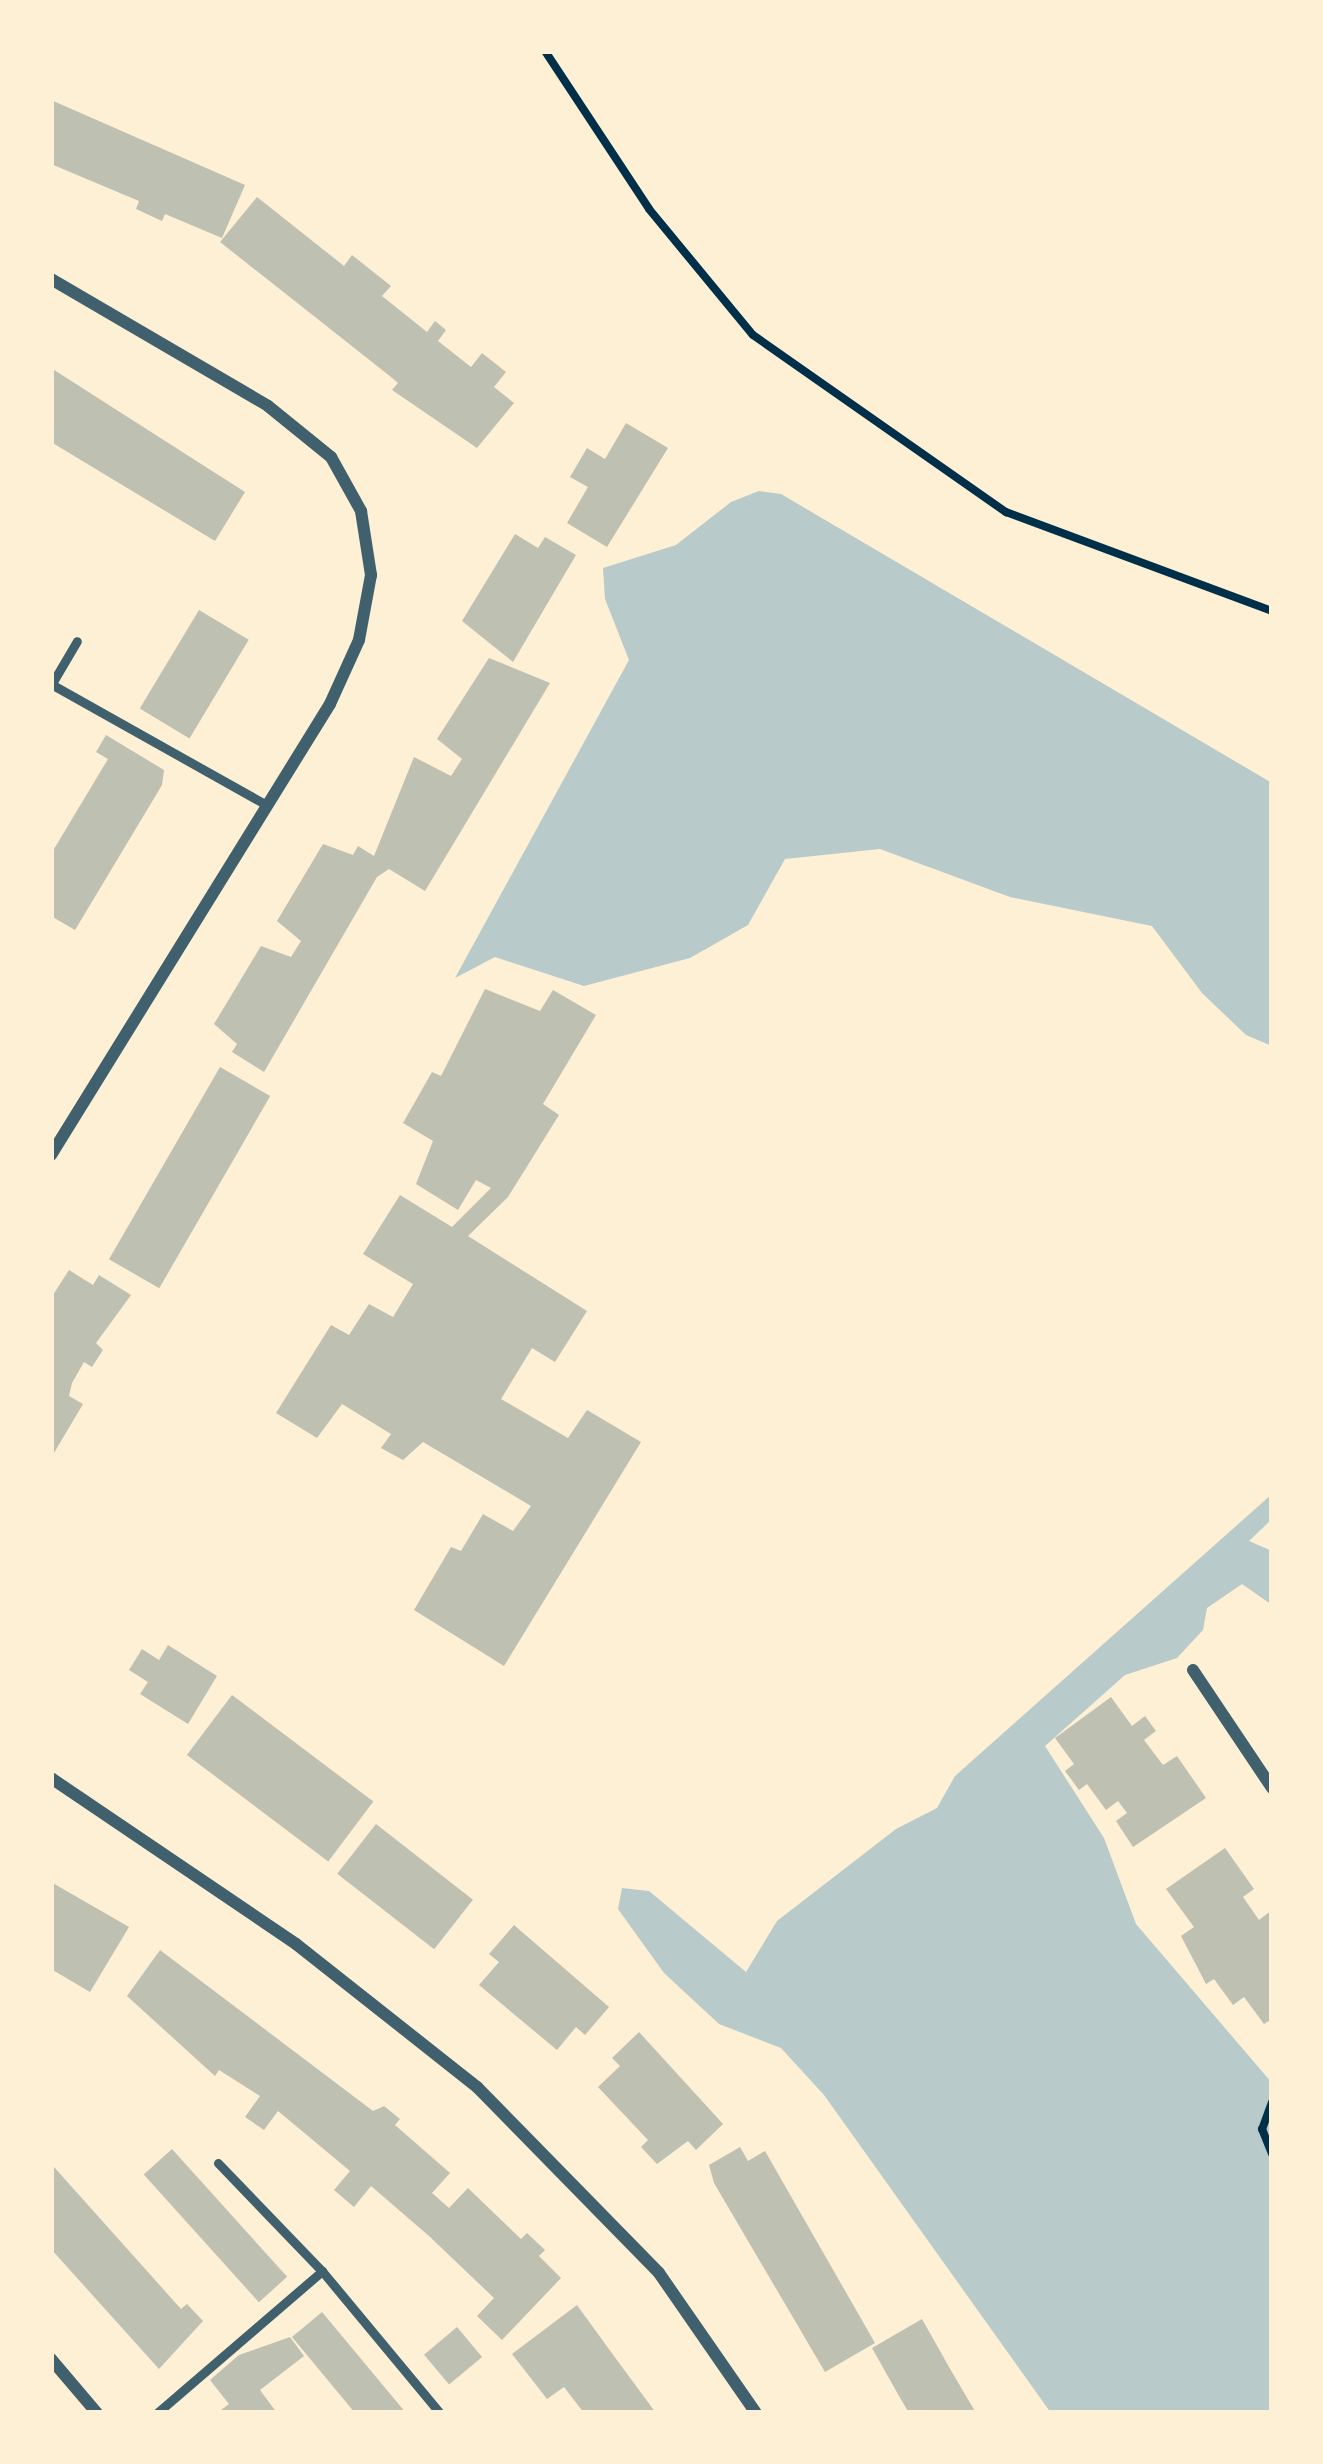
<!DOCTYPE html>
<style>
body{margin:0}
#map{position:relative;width:1323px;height:2464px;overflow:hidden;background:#fdf0d5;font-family:"Fira Sans Condensed",sans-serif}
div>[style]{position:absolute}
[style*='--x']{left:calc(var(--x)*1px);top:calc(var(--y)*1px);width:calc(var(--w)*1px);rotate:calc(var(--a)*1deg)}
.green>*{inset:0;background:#b9caca}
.building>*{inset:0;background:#bec0b2;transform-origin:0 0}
.path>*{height:8px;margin:-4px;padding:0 4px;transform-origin:4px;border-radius:4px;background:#003049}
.service>*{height:9px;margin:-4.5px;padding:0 4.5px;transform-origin:4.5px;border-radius:4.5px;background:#3f606c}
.minor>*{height:12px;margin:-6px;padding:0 6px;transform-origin:6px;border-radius:6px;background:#3f606c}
span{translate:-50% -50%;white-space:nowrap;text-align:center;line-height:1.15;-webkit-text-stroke:12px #fdf0d5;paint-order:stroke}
.frame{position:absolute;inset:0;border:54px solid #fdf0d5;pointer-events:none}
</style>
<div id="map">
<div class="green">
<i style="clip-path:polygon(759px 491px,781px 494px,1272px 783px,1272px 1046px,1246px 1035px,1202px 993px,1152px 926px,1010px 897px,880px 849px,785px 859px,748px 925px,690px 958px,584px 986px,495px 957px,455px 978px,629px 660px,605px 599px,603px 568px,676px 545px,731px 502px)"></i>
<i style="clip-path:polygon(1272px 1494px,1272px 1519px,1249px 1541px,1272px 1551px,1272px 1605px,1242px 1584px,1207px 1608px,1203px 1630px,1177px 1658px,1125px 1675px,1045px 1746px,1104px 1838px,1136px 1924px,1272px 2083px,1272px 2413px,1051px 2413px,824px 2095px,781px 2048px,719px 2024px,664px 1973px,618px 1909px,622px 1888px,649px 1891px,746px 1972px,777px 1921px,896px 1829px,937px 1808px,955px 1776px)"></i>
</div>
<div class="building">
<i style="clip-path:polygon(51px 100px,245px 185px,222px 238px,165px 214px,162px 221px,136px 209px,139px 201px,51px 164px)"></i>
<i style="clip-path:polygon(257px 197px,344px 266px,352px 255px,391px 286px,382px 296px,427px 332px,435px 321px,446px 330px,438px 341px,471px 367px,482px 353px,506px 372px,494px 387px,514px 403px,477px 448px,392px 390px,398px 383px,391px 377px,220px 242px)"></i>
<i style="clip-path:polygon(51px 368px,245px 492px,215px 541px,51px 442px)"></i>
<i style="clip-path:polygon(626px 423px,668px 448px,607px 547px,567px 523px,588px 487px,570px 477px,587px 448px,605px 459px)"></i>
<i style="clip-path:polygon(515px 534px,538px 548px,545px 537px,576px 555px,513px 662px,462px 621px)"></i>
<i style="left:199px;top:610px;width:58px;height:115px;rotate:31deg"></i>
<i style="clip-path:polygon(489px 658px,550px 683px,425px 891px,389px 869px,377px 877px,264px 1072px,232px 1052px,237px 1044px,214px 1024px,261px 946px,291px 957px,301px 941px,277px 921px,323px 844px,353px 855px,358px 846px,374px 856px,414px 757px,451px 776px,462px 759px,437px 739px)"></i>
<i style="clip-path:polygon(106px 735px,164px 770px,162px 785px,75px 930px,51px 916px,51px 854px,108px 759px,96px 752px)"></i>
<i style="clip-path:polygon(485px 989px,540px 1011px,553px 990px,596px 1015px,543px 1104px,559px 1115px,508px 1197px,468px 1236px,587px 1311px,555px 1362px,532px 1348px,501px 1399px,568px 1438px,587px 1410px,641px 1442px,504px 1666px,414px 1610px,451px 1547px,461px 1551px,483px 1514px,513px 1531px,531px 1506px,423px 1442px,403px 1460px,381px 1448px,391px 1434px,342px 1404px,317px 1438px,276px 1413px,331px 1325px,349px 1335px,369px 1304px,393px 1317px,413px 1284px,363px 1254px,400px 1195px,452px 1227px,491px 1188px,476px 1180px,458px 1210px,416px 1184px,433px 1141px,403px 1123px,432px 1072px,441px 1076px)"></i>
<i style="left:220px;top:1067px;width:58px;height:222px;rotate:30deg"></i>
<i style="clip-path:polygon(69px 1270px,93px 1285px,99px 1275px,131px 1295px,96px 1343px,103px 1350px,92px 1367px,84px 1362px,72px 1383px,69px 1396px,83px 1404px,51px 1458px,51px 1298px)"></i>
<i style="clip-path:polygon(168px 1645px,217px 1676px,188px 1724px,140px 1694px,148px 1682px,129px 1670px,142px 1649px,159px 1660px)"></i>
<i style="left:232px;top:1695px;width:177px;height:75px;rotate:37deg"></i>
<i style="clip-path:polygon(1111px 1697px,1132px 1726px,1145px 1716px,1156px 1731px,1144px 1740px,1163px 1765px,1177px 1756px,1206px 1798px,1133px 1847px,1116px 1821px,1127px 1813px,1118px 1801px,1106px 1810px,1087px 1784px,1079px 1790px,1065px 1771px,1074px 1764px,1055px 1738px)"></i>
<i style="left:376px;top:1824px;width:123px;height:63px;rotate:38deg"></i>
<i style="clip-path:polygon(1225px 1848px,1254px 1889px,1243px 1897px,1259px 1920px,1272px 1910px,1272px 2019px,1264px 2024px,1244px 1997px,1233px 2005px,1214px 1979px,1206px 1984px,1181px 1936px,1194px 1927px,1166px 1889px)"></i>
<i style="clip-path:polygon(51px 1882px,129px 1927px,90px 1992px,51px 1969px)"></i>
<i style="clip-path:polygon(514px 1925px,609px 2007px,585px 2035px,576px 2027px,557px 2050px,479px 1985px,499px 1962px,489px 1954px)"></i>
<i style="clip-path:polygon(160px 1950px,373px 2111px,384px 2106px,400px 2119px,395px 2125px,450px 2173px,432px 2193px,449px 2208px,468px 2188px,521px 2239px,527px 2233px,545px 2250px,539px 2256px,561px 2278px,502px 2340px,477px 2316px,494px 2298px,429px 2236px,371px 2186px,354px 2207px,334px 2190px,350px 2171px,278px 2111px,264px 2130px,245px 2117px,260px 2096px,219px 2070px,215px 2076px,127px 1996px)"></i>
<i style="clip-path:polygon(639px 2032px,723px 2124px,696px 2150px,688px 2141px,657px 2164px,641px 2147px,648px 2140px,598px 2087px,620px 2066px,612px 2058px)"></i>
<i style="clip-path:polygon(740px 2147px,748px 2161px,765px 2151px,875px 2343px,825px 2372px,714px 2183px,709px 2165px)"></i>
<i style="left:172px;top:2149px;width:172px;height:38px;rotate:48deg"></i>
<i style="clip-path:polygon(54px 2167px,181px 2309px,187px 2304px,203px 2321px,159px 2369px,51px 2249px)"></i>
<i style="clip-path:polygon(577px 2305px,611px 2352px,656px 2413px,584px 2413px,564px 2387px,547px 2399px,512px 2354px)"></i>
<i style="clip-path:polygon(322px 2312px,406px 2413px,355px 2413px,292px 2337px)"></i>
<i style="clip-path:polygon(922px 2319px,949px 2367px,976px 2413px,909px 2413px,899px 2396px,872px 2348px)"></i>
<i style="left:457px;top:2327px;width:39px;height:43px;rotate:50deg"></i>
<i style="clip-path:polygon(290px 2337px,304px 2356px,260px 2390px,277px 2413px,217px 2413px,229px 2404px,210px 2380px,239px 2355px)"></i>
</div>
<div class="path">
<i style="--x:545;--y:51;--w:189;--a:56.6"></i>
<i style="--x:649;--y:209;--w:163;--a:50.5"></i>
<i style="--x:753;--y:335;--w:309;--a:35"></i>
<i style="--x:1006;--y:512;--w:284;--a:20.4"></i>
<i style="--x:1272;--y:2102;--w:29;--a:110"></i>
<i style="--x:1262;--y:2129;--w:27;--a:68"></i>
</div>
<div class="service">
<i style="--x:54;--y:680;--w:45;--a:-59.5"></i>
<i style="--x:51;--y:684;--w:248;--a:29.3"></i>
<i style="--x:218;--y:2163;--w:150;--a:46.1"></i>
<i style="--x:322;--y:2271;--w:185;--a:50.3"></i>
<i style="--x:157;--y:2413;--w:218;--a:-40.7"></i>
</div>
<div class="minor">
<i style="--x:51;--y:279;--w:251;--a:30.3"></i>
<i style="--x:268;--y:406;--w:81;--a:39"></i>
<i style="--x:331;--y:457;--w:62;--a:60.9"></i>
<i style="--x:361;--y:511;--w:65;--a:81.1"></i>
<i style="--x:371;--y:575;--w:66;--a:100.5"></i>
<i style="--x:359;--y:640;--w:70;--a:114.4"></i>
<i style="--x:330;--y:704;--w:530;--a:121.74"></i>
<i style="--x:1193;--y:1670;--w:142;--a:56.2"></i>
<i style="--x:51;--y:1778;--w:296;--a:34.1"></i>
<i style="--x:296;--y:1944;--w:231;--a:38.3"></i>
<i style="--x:477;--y:2087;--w:260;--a:45.6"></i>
<i style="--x:659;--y:2273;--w:170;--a:55.3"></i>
<i style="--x:51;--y:2359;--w:71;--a:49.6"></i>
</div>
<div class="frame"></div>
</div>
